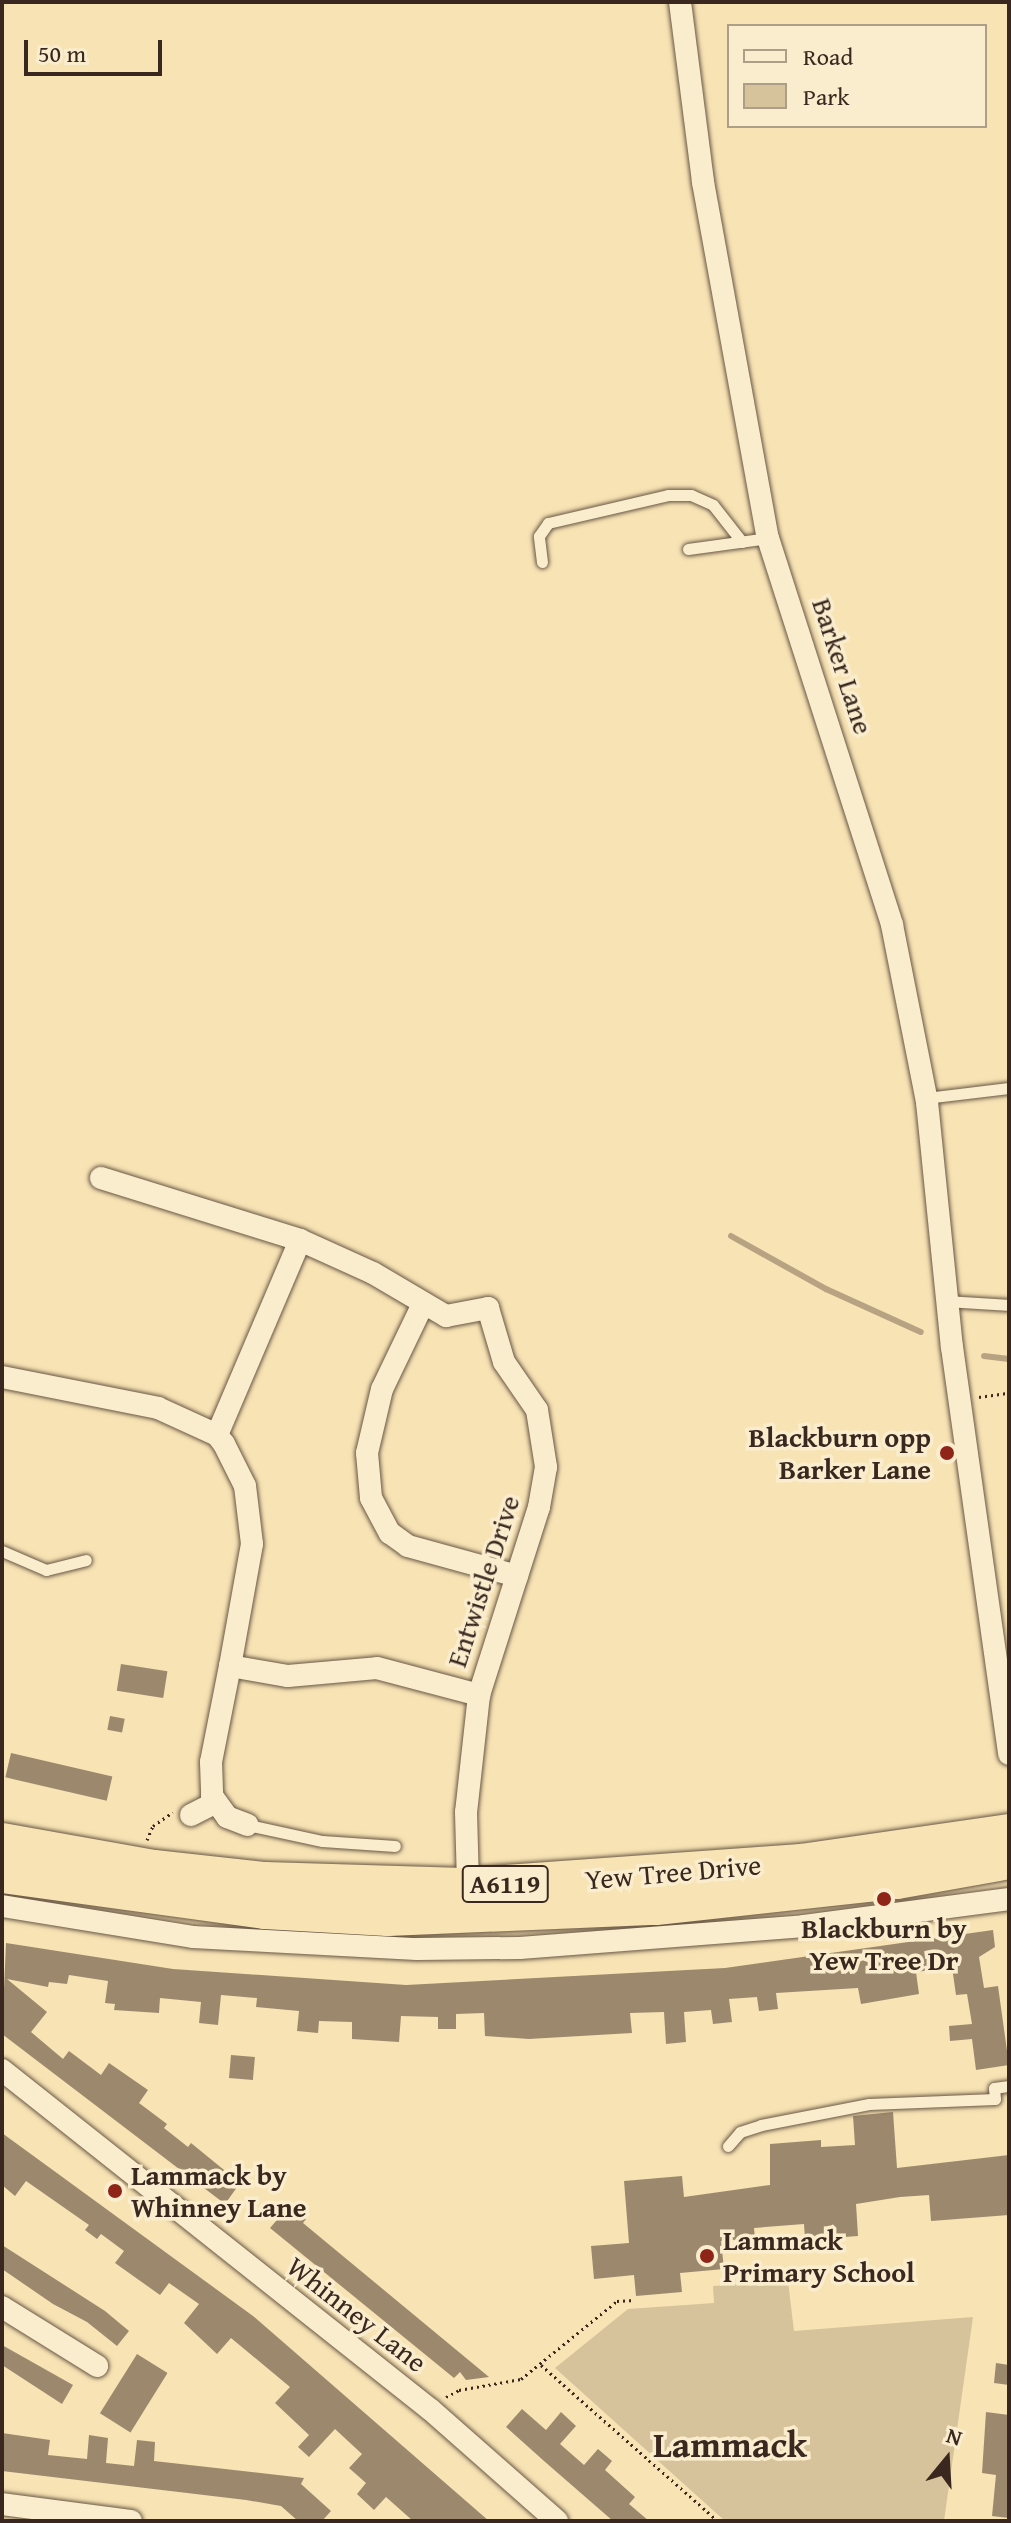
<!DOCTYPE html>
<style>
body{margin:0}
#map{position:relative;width:1011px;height:2523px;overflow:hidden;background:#f7e3b4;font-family:"Gentium Book Plus",serif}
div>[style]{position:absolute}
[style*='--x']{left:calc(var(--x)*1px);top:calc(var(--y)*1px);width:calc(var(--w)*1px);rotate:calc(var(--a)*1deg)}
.green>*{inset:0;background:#d7c39b}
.stream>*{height:6px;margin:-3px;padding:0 3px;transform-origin:3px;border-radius:3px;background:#b7a382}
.building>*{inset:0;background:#9c896d;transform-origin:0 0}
.path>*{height:3px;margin-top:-1.5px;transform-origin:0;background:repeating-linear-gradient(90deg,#3a2820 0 2px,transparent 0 6px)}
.roads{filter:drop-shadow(0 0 2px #695745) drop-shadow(0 0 2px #695745)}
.service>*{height:11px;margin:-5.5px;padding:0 5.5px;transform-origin:5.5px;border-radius:5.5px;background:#faedce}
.minor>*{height:22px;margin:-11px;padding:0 11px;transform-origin:11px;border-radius:11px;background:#faedce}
.trunk>*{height:36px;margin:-18px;padding:0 18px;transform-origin:18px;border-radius:18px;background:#f7e3b4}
.dots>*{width:22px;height:22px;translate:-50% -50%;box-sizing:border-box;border:4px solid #faedce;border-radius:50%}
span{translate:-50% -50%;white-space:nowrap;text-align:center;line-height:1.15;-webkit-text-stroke:7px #faedce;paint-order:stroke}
.shield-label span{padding:2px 6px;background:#faedce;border:2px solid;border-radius:6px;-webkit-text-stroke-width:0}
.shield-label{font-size:26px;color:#3a2820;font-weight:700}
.street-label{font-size:28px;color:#3a2820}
.poi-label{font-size:28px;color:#3a2820;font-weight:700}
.right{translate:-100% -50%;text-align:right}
.left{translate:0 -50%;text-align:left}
.district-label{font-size:36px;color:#3a2820;font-weight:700}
.frame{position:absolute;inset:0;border:4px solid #3a2820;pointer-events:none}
.legend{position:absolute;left:727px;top:24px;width:260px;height:104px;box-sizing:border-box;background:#faedce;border:2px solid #ad9e88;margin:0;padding:10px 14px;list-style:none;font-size:24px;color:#3a2820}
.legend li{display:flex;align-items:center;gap:16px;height:40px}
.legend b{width:40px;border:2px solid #ad9e88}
.north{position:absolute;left:907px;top:2419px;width:80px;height:80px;-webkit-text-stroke:6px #faedce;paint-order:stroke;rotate:18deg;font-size:22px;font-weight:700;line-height:32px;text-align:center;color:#3a2820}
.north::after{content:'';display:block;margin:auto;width:28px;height:36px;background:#3a2820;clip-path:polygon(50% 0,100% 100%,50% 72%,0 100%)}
.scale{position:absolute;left:24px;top:40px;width:138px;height:36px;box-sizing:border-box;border:4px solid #3a2820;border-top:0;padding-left:10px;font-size:24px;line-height:28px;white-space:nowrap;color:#3a2820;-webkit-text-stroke:6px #faedce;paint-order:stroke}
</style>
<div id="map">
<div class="green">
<i style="clip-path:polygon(788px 2281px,794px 2331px,973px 2317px,944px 2521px,725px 2521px,555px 2368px,628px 2309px,714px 2303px,713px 2286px)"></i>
</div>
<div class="stream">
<i style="--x:731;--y:1236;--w:109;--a:29.2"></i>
<i style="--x:826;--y:1289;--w:104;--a:24.4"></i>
<i style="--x:984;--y:1356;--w:25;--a:7"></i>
</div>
<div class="building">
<i style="left:121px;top:1664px;width:47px;height:27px;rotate:9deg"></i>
<i style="left:110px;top:1716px;width:15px;height:14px;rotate:11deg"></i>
<i style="left:11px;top:1753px;width:104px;height:25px;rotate:13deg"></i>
<i style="clip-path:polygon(993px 1930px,995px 1947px,979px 1957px,984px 1988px,998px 1986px,1009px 2065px,976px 2070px,972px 2039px,950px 2041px,949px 2026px,972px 2024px,967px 1994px,956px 1995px,952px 1967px,916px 1972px,919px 1994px,861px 2004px,858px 1988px,776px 1993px,778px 2009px,759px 2011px,757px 1997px,729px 1999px,732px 2022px,713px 2024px,711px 2010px,684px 2012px,686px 2042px,666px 2044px,664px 2012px,630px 2013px,632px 2033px,529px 2039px,485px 2036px,484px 2013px,456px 2014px,456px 2029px,438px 2029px,438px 2017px,401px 2016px,399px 2042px,352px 2039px,352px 2022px,319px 2021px,318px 2033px,297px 2031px,299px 2011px,256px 2007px,257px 1998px,221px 1995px,218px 2025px,199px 2023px,201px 2002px,160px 1998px,159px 2013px,114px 2010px,115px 2004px,105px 2003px,108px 1981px,69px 1975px,67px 1984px,49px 1982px,48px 1987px,7px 1979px,47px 2012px,31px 2032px,63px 2059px,69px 2051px,101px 2075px,109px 2063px,148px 2090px,139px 2103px,167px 2124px,164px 2128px,188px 2147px,191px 2143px,240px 2183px,225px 2204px,2px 2034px,6px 1943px,173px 1969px,406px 1985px,725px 1968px)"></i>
<i style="left:231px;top:2055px;width:24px;height:23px;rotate:5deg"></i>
<i style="clip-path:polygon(893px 2112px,897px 2168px,1009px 2155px,1009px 2215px,931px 2221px,929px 2195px,900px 2197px,856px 2204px,858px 2236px,805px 2240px,804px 2224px,754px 2228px,755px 2238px,721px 2241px,724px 2269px,680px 2273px,682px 2292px,636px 2296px,634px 2275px,594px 2279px,591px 2246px,629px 2243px,624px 2181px,682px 2176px,684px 2197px,770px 2185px,770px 2144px,821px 2140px,821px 2147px,855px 2145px,853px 2116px)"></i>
<i style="clip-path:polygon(2px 2133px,253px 2316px,489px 2521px,413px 2521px,386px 2497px,374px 2510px,357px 2494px,366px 2483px,349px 2468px,362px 2454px,335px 2429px,309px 2457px,298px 2447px,309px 2435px,275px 2403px,290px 2387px,231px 2338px,217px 2354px,184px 2323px,199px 2304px,169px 2283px,160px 2295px,115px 2263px,124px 2251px,101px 2234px,97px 2239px,85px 2230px,89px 2225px,26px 2181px,15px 2196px,2px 2185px)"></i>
<i style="clip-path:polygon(290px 2205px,306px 2219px,303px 2223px,489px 2377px,466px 2380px,460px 2372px,454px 2378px,270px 2228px)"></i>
<i style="clip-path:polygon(2px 2245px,105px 2311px,129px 2331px,117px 2346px,87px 2322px,53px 2304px,2px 2269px)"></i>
<i style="clip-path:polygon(2px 2345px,73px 2385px,62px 2404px,2px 2365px)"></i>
<i style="left:137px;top:2354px;width:36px;height:70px;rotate:32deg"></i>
<i style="clip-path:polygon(996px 2363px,1009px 2365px,1009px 2385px,994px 2383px)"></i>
<i style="clip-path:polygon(522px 2409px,546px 2430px,561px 2412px,576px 2426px,560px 2444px,584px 2465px,598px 2449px,612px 2461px,605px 2470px,635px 2497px,629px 2504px,649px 2521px,613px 2521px,544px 2461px,506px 2427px)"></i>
<i style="clip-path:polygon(986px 2412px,1009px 2415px,1009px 2518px,992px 2516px,996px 2475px,982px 2473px)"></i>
<i style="clip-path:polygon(2px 2433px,50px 2440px,48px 2455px,87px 2459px,89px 2435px,108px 2438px,106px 2463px,134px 2466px,137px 2440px,155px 2442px,154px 2461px,304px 2478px,301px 2484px,331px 2511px,322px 2521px,298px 2521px,281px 2506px,246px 2500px,2px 2471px)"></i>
</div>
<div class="path">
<i style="--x:979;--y:1397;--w:30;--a:-8"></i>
<i style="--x:147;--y:1840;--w:15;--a:-67"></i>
<i style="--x:153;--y:1826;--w:24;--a:-35"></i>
<i style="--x:541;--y:2365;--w:236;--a:41.4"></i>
<i style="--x:446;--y:2397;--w:15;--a:-28"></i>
<i style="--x:459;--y:2390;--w:63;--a:-10.1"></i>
<i style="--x:521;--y:2379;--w:124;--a:-39.1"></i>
<i style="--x:617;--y:2301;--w:18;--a:-3"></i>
</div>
<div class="roads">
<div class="service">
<i style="--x:688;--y:549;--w:81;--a:-7.8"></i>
<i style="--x:542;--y:562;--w:26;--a:-97"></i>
<i style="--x:539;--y:536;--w:16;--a:-55"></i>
<i style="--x:548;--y:523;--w:123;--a:-13.1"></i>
<i style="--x:668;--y:495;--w:23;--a:0"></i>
<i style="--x:691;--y:495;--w:24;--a:24"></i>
<i style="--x:713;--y:505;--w:47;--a:51.9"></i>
<i style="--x:926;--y:1098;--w:84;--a:-6.9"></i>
<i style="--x:947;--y:1301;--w:62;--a:3.7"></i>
<i style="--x:2;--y:1551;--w:48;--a:23.4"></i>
<i style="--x:46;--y:1570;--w:41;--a:-14"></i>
<i style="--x:248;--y:1825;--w:76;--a:12.2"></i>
<i style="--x:322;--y:1841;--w:73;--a:3.9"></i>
<i style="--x:728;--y:2146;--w:18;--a:-49"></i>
<i style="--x:740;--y:2132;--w:22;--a:-18"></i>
<i style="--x:761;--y:2125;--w:110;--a:-11"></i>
<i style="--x:869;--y:2104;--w:126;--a:-2.3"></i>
<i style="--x:995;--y:2099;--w:11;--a:-95"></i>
<i style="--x:994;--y:2088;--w:15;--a:-8"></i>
</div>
<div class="minor">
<i style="--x:680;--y:2;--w:181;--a:82.7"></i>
<i style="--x:703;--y:182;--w:362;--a:79.7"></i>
<i style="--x:768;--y:538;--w:406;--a:72.2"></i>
<i style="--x:892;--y:925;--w:180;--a:78.8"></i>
<i style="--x:927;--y:1102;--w:246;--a:84.2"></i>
<i style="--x:952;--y:1347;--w:411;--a:82"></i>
<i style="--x:101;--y:1178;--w:208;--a:17.3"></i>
<i style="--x:300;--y:1240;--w:80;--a:24.3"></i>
<i style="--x:373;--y:1273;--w:85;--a:30.5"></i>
<i style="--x:446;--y:1316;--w:43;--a:-10.8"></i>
<i style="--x:488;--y:1308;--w:56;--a:73.5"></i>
<i style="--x:504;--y:1362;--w:58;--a:55.5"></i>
<i style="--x:537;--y:1410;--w:58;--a:81"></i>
<i style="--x:546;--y:1467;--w:41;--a:99.9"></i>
<i style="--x:539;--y:1507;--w:197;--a:107.7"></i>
<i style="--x:479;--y:1695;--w:118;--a:96.3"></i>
<i style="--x:466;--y:1812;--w:73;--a:88.4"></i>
<i style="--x:422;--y:1306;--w:92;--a:115.7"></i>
<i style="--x:382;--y:1389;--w:66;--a:103.2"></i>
<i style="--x:367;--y:1453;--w:45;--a:84.9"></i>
<i style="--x:371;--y:1498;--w:40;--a:62"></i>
<i style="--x:390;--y:1533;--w:22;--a:36"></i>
<i style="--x:408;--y:1546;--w:113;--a:15.4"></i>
<i style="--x:2;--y:1377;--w:159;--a:11.2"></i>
<i style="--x:158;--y:1408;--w:65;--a:24.6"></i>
<i style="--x:217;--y:1435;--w:11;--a:52"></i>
<i style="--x:224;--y:1444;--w:47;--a:63.4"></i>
<i style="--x:245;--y:1486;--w:58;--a:83.1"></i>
<i style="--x:252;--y:1544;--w:124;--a:100.2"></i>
<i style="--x:230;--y:1666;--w:59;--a:9.8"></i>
<i style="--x:288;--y:1676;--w:89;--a:-5.1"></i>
<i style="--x:377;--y:1668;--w:106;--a:14.8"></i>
<i style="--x:217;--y:1435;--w:212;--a:-66.9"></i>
<i style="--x:230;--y:1666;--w:98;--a:101.2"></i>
<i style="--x:211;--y:1762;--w:34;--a:88"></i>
<i style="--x:212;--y:1796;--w:26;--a:54"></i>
<i style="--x:227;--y:1817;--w:22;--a:21"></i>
<i style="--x:191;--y:1815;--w:27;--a:-27"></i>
<i style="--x:2;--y:1906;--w:193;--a:9.2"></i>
<i style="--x:193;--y:1937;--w:224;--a:3.1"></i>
<i style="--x:417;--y:1949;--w:103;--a:-0.6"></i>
<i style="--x:520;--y:1948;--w:285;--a:-4.4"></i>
<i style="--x:804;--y:1926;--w:207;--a:-7.5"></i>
<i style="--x:2;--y:2070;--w:547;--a:38.4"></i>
<i style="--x:431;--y:2410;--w:168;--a:41.4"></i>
<i style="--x:2;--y:2307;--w:112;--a:31.8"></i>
<i style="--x:2;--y:2504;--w:130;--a:7.5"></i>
</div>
<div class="trunk">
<i style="--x:2;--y:1841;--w:154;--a:10.1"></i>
<i style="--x:154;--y:1868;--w:112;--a:6.2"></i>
<i style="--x:265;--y:1880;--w:199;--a:1.7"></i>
<i style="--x:464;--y:1886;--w:338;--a:-4.1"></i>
<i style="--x:801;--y:1862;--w:210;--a:-8.2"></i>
<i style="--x:2;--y:1875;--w:265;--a:7.8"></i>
<i style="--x:265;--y:1911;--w:123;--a:3.3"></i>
<i style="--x:388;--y:1918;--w:268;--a:-2.4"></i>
<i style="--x:656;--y:1907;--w:242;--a:-6.2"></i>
<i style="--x:897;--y:1881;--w:114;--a:-10.1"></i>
</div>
</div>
<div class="dots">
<i style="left:947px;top:1453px;background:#8f2418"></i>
<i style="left:884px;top:1899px;background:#8f2418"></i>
<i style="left:115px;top:2191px;background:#8f2418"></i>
<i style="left:707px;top:2256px;background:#8f2418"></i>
</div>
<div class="shield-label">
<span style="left:505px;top:1884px">A6119</span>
</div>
<div class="street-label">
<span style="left:843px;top:666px;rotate:72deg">Barker Lane</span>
<span style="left:483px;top:1581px;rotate:-72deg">Entwistle Drive</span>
<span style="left:673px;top:1872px;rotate:-5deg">Yew Tree Drive</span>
<span style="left:357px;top:2314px;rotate:38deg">Whinney Lane</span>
</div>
<div class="poi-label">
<span class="right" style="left:931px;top:1453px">Blackburn opp<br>Barker Lane</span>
<span style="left:884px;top:1944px">Blackburn by<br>Yew Tree Dr</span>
<span class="left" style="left:131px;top:2191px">Lammack by<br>Whinney Lane</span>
<span class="left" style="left:723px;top:2256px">Lammack<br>Primary School</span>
</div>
<div class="district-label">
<span style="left:730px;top:2444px">Lammack</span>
</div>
<div class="frame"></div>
<ul class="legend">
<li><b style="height:10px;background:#faedce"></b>Road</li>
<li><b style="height:22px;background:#d7c39b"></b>Park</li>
</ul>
<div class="north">N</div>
<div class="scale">50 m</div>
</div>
